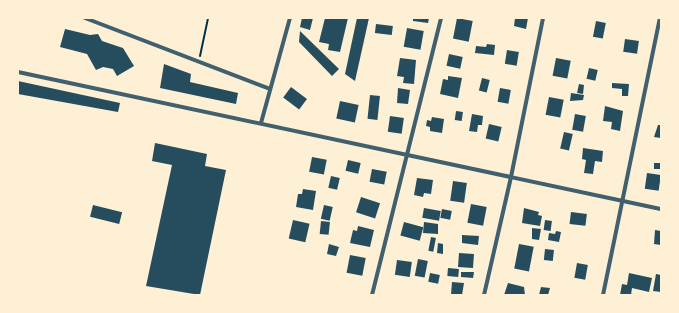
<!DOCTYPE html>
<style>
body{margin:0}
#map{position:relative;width:679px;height:313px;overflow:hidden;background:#fdf0d5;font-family:"IBM Plex Sans",sans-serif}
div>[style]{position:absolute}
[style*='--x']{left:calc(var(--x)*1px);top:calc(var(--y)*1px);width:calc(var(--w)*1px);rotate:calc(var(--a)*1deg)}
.building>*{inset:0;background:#264d5e;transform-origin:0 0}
.path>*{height:2px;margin:-1px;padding:0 1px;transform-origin:1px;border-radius:1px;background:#003049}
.minor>*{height:4px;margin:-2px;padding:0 2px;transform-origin:2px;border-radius:2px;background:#3f606c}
span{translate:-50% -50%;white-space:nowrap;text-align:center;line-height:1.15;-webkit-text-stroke:3px #fdf0d5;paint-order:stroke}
.frame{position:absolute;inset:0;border:19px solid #fdf0d5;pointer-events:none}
</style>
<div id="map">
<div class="building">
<i style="clip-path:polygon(302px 18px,313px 18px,310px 30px,300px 27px)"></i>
<i style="clip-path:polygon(325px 18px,348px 18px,340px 52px,328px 50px,329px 44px,319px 42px)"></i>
<i style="clip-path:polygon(357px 18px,369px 18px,355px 81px,345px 74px)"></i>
<i style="clip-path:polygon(413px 18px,429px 18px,428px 23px,413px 21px)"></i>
<i style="left:457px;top:18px;width:16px;height:21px;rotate:11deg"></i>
<i style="clip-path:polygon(515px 18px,528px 18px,526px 29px,514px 26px)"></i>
<i style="left:596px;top:21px;width:10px;height:16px;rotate:11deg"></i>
<i style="left:376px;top:24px;width:17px;height:9px;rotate:7deg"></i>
<i style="left:407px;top:28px;width:17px;height:19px;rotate:10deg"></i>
<i style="clip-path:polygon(65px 29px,90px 35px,98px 34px,102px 41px,123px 48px,134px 66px,117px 76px,113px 69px,103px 67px,96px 70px,87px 54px,60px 47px)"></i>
<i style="clip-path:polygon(300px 31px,339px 69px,332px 76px,299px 42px)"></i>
<i style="left:625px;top:39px;width:14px;height:13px;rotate:8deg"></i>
<i style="clip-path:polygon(487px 44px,495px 45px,494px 55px,475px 53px,476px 46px,486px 47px)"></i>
<i style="left:507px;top:50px;width:12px;height:14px;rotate:9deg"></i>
<i style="left:449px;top:54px;width:14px;height:12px;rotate:12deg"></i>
<i style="clip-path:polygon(400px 58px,416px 60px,414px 84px,403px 83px,404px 77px,397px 76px)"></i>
<i style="left:556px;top:58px;width:15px;height:18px;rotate:11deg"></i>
<i style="clip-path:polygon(164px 64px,191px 74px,190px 82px,238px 93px,236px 104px,160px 88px)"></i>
<i style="left:589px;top:68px;width:9px;height:11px;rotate:13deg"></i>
<i style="clip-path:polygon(448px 76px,462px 78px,458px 98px,440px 94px,443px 79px,448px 80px)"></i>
<i style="left:482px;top:78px;width:8px;height:13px;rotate:14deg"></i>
<i style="clip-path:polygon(18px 81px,120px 103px,118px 112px,18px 94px)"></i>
<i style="clip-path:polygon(612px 83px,629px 84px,628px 96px,622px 96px,622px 89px,612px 88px)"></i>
<i style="clip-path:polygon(579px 84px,584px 85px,583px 94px,577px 93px)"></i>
<i style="left:291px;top:87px;width:20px;height:13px;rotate:37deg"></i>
<i style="clip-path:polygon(398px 88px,410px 90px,408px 104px,397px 103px)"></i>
<i style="left:500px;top:88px;width:11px;height:14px;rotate:10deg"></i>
<i style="clip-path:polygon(571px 93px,584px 95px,583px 100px,570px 101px)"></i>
<i style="left:370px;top:95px;width:10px;height:24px;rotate:6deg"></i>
<i style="left:549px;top:97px;width:15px;height:18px;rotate:11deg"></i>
<i style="left:340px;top:101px;width:19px;height:18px;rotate:12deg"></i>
<i style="clip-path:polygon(605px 106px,623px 111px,620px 131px,611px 129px,612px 122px,603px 121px)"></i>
<i style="left:456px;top:111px;width:7px;height:9px;rotate:8deg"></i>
<i style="clip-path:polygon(472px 114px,483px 116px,482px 125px,478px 125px,477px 132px,469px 131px)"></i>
<i style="left:575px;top:114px;width:11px;height:16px;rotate:10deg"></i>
<i style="left:390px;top:116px;width:14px;height:16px;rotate:8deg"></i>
<i style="clip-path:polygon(432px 117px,444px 119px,442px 133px,430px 131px,430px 127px,426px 126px,427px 120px,431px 121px)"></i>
<i style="left:489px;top:124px;width:13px;height:15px;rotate:13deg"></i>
<i style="clip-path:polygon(658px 125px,661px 125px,661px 138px,654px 137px)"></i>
<i style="left:564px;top:132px;width:9px;height:17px;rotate:13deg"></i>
<i style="clip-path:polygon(155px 143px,207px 154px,205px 166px,226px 170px,200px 295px,146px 286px,172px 165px,152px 161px)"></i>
<i style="clip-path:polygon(583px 148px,603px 151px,602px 162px,595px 161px,593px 174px,584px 173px,586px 160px,582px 159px)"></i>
<i style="left:312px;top:157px;width:15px;height:15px;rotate:11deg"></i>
<i style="left:348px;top:160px;width:13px;height:11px;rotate:13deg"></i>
<i style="left:654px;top:163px;width:7px;height:6px"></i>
<i style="left:372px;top:169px;width:15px;height:13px;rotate:11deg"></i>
<i style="left:647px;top:173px;width:14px;height:16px;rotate:8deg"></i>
<i style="left:331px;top:176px;width:9px;height:12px;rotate:13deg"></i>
<i style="clip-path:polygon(417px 178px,433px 180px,431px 194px,424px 193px,423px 197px,414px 195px)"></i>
<i style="left:453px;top:181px;width:14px;height:20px;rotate:8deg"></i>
<i style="clip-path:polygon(303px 189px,316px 191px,313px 210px,296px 207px,298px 194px,302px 194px)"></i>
<i style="left:361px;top:197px;width:20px;height:16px;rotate:18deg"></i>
<i style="left:471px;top:204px;width:16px;height:19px;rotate:11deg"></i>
<i style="left:93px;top:205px;width:30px;height:12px;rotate:14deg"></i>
<i style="left:324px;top:205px;width:9px;height:14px;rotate:13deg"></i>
<i style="left:424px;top:208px;width:17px;height:10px;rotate:10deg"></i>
<i style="clip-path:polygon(524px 208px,539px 212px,538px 215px,542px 216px,540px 226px,522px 223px)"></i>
<i style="left:442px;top:209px;width:10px;height:9px;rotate:11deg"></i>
<i style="left:571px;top:212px;width:16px;height:12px;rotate:7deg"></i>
<i style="left:293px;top:220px;width:17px;height:19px;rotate:13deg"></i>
<i style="left:545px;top:220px;width:7px;height:10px;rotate:8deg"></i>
<i style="left:321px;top:221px;width:9px;height:13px;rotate:6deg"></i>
<i style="left:404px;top:222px;width:20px;height:14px;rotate:15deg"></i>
<i style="clip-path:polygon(424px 222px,438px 224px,438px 234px,423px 233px)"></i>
<i style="clip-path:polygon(358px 226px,374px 230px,370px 247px,350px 243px,353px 230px,357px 231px)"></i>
<i style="clip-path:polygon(532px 228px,541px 229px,539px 240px,532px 239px)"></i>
<i style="clip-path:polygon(655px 230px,661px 231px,661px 245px,654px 244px)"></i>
<i style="clip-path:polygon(556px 231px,561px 232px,559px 242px,548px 240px,549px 233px,555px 234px)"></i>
<i style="clip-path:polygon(462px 235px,479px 236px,478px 245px,462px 243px)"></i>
<i style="left:431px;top:237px;width:5px;height:14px;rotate:11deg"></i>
<i style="clip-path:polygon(438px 243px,443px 244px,443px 254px,437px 253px)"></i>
<i style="clip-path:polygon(329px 244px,339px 247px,336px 256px,327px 254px)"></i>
<i style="left:519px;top:244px;width:15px;height:25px;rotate:11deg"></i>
<i style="left:545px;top:249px;width:9px;height:11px;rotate:6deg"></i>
<i style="left:459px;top:253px;width:15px;height:14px;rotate:4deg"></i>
<i style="left:350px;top:255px;width:16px;height:18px;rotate:11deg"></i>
<i style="left:418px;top:259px;width:10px;height:17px;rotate:11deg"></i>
<i style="left:397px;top:260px;width:15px;height:15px;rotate:8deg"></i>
<i style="left:577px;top:263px;width:11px;height:15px;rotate:10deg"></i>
<i style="left:448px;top:268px;width:11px;height:8px;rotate:5deg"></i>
<i style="clip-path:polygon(461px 272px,474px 272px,473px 278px,461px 277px)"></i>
<i style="left:430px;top:273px;width:10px;height:9px;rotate:11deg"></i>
<i style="clip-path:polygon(629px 273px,652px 278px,649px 292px,632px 288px,631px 295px,620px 295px,622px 284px,627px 285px)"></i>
<i style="clip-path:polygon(656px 274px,661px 275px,661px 292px,653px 291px)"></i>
<i style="clip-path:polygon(452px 282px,464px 283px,462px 295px,451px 295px)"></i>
<i style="clip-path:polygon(508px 283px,524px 287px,525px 295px,504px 295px)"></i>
<i style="clip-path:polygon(541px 287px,550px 288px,548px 295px,539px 295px)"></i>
</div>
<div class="path">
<i style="--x:200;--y:56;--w:39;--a:-78"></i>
</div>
<div class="minor">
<i style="--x:85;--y:18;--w:198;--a:21"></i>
<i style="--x:18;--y:72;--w:657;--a:12.03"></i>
<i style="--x:261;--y:123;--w:109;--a:-74.6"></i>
<i style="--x:372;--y:295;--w:285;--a:-76"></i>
<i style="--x:484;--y:295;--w:121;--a:-77.1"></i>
<i style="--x:511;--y:177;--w:162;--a:-78.6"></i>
<i style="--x:603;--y:295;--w:283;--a:-78.4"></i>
</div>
<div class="frame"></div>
</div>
